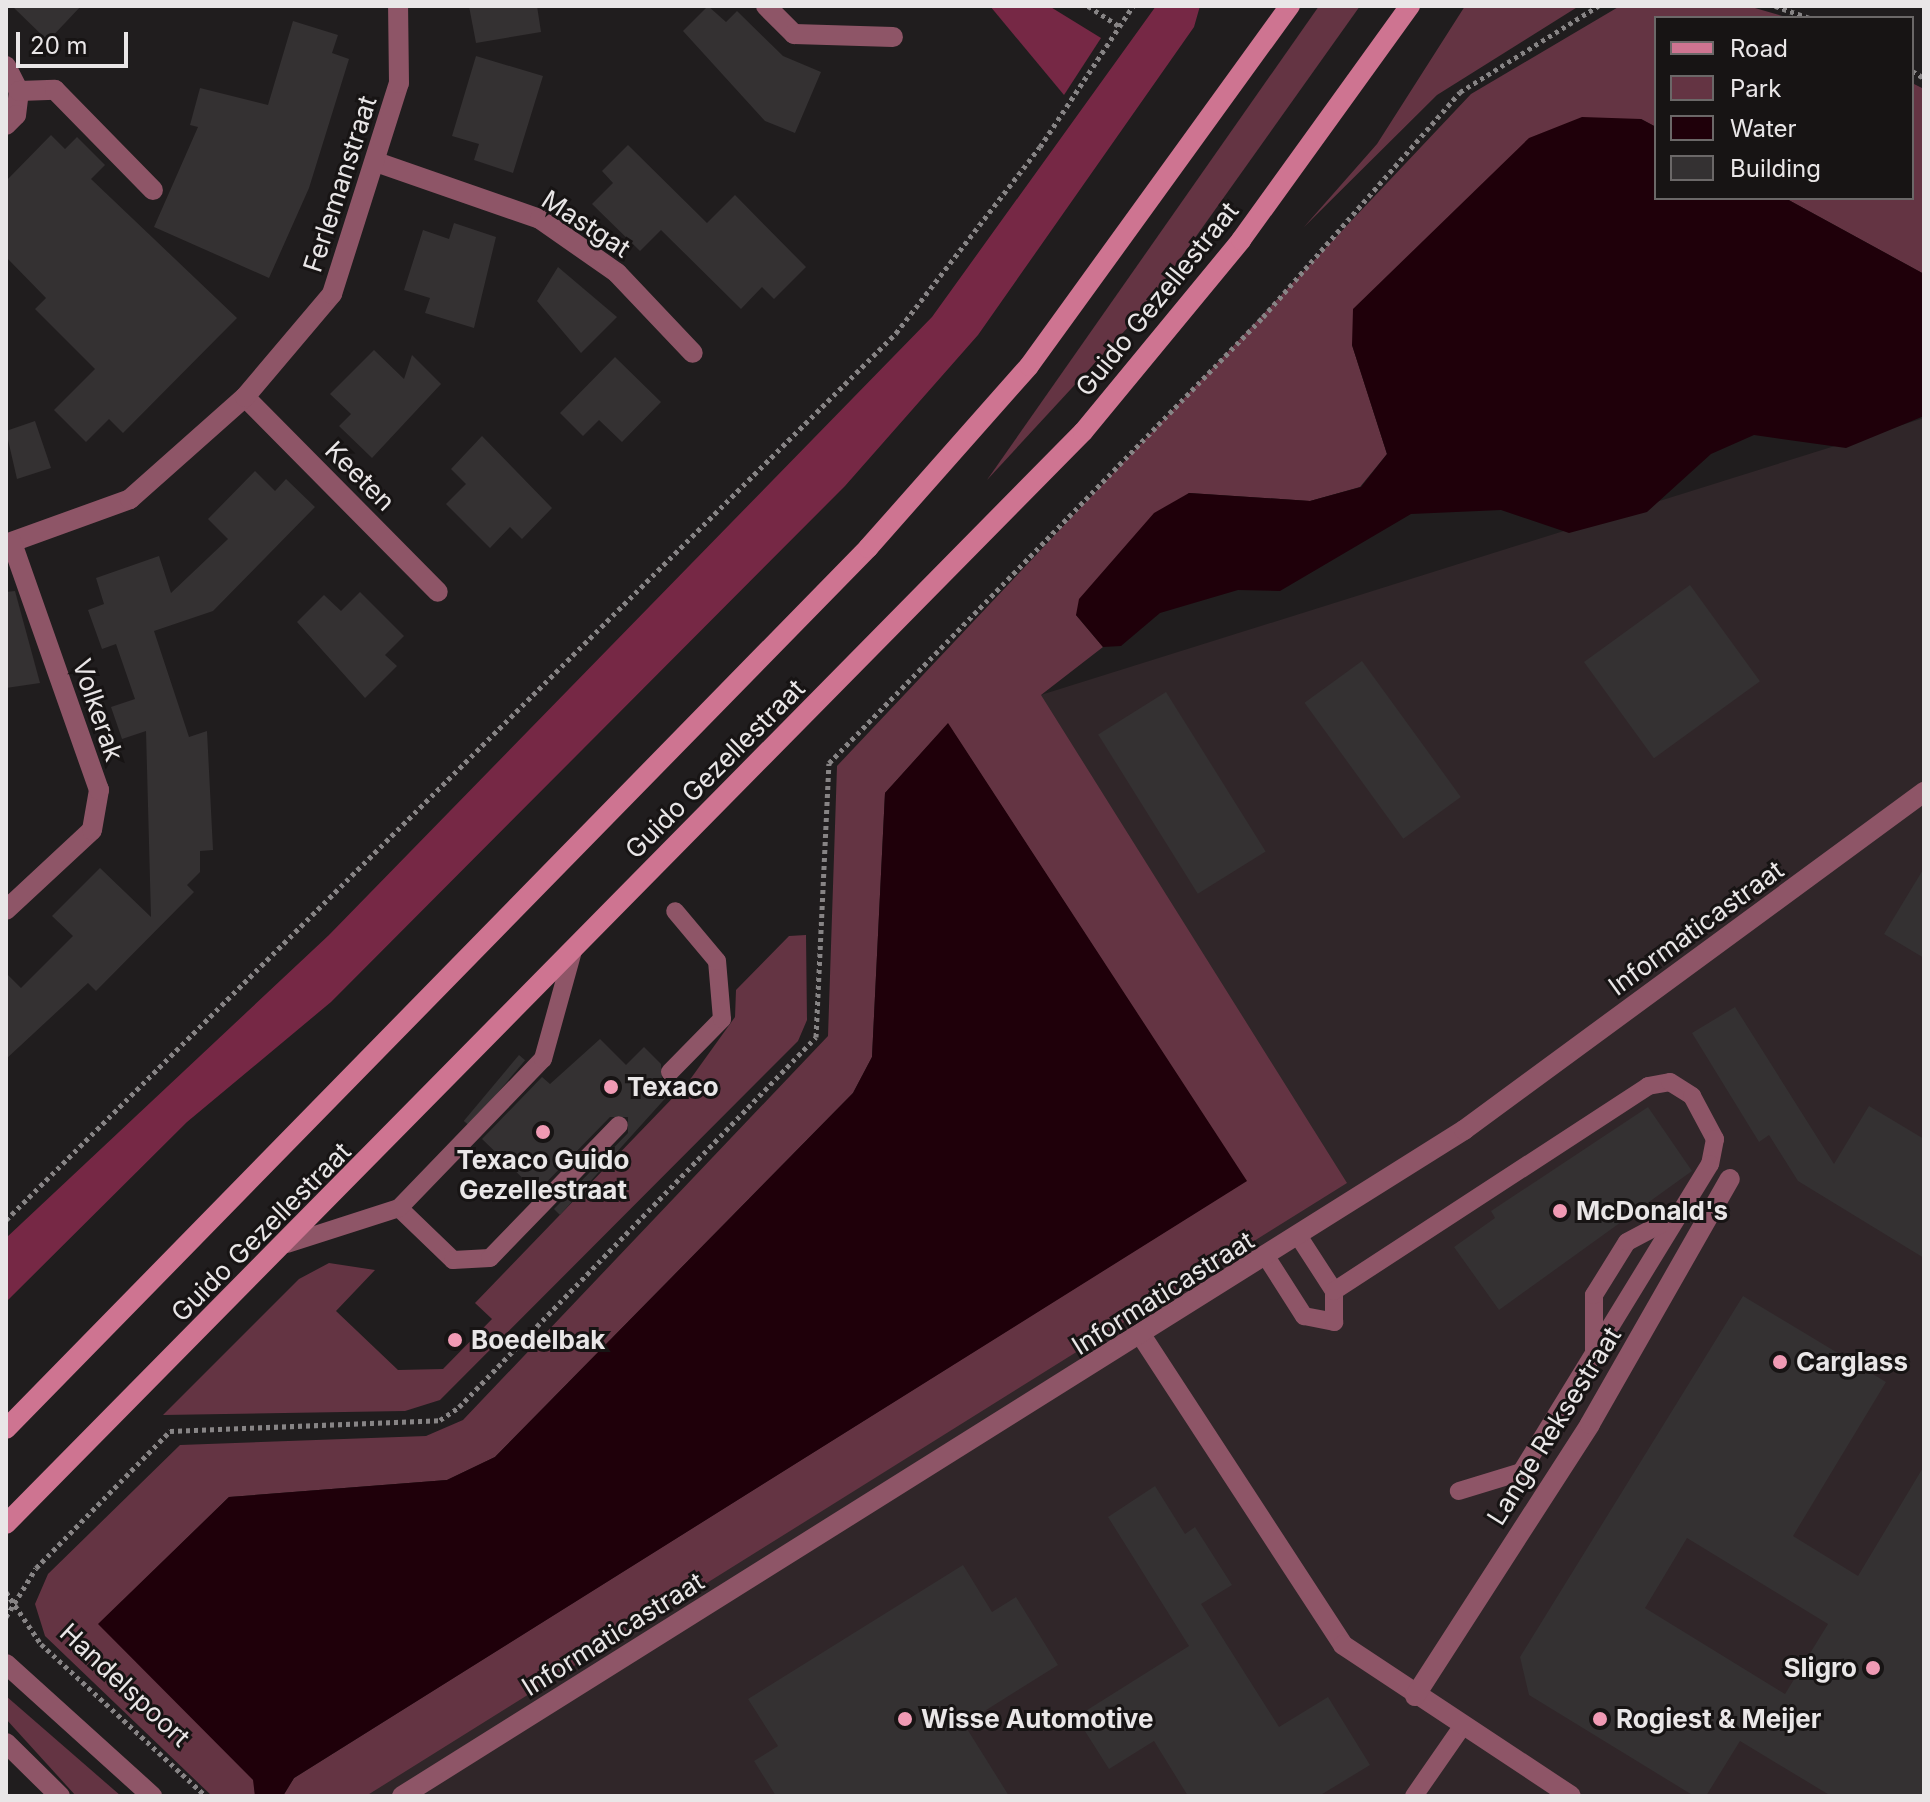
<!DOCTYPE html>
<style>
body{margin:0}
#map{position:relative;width:1930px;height:1802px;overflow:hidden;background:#201d1e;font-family:Inter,sans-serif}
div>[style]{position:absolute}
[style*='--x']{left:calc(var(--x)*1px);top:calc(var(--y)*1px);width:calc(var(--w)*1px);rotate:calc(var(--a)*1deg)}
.built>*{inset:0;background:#302629}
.green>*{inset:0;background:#643443}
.forest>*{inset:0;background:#762845}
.water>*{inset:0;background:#1f000a}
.building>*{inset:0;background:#343132;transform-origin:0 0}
.path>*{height:5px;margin-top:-2.5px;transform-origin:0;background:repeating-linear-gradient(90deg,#878485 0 4px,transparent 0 8px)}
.service>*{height:18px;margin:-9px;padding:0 9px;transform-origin:9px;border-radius:9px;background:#8e5567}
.minor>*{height:20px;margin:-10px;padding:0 10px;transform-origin:10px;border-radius:10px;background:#8e5567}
.secondary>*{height:20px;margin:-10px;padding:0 10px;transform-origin:10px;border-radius:10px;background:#ce7491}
.dots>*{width:22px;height:22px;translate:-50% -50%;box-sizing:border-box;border:4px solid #171414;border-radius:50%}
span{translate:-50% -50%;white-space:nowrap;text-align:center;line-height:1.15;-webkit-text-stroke:6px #171414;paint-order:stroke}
.street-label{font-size:26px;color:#e9e6e7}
.poi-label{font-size:26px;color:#e9e6e7;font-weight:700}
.left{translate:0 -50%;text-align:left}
.right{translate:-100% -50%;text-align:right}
.frame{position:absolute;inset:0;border:8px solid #e9e6e7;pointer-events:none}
.legend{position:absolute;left:1654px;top:16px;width:260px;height:184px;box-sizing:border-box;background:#171414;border:2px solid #6b6868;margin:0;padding:10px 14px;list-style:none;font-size:24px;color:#e9e6e7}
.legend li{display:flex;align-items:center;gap:16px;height:40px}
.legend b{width:40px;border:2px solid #6b6868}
.scale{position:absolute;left:16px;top:32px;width:112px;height:36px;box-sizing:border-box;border:4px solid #e9e6e7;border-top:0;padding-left:10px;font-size:24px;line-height:28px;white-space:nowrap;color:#e9e6e7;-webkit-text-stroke:6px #171414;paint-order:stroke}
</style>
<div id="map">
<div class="built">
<i style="clip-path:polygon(1924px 418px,1924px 1796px,270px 1796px,1250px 1182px,958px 721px)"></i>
</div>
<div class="green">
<i style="clip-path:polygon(1319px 6px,1360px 6px,1143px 311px,987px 480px)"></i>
<i style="clip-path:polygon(1465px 6px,1579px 6px,1437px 95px,1304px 227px,1377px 144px)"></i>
<i style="clip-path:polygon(1620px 6px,1748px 6px,1789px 18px,1656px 18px,1656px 127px,1641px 119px,1352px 345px,1387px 454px,1360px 487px,1310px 501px,1189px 493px,1076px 615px,1103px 647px,1041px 695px,1347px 1183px,366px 1796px,283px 1796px,294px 1778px,1246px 1181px,948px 724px,885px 793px,872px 1057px,853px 1093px,495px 1457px,447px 1480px,229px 1497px,99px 1624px,254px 1780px,255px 1796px,212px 1796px,45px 1636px,35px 1604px,48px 1574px,180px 1445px,426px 1436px,463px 1420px,828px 1036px,837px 766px,1471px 94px)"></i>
<i style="clip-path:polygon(1912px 83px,1924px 89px,1924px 274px,1785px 198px,1912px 198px)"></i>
<i style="clip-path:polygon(806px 935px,807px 1020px,798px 1041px,440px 1400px,405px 1411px,163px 1415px,299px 1279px,329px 1263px,375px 1270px,336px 1311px,398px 1370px,443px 1369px,492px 1319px,475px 1303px,689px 1081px,735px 1017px,736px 990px,789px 936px)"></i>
<i style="clip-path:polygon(6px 1696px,121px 1796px,76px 1796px,6px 1719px)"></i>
</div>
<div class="forest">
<i style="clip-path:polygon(990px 6px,1049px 6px,1101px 38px,1064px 95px)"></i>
<i style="clip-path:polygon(1156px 6px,1200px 6px,1194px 27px,978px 335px,845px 486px,331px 1002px,187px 1122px,6px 1302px,6px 1238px,329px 935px,932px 317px)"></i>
</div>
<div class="water">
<i style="clip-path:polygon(1582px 117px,1641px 119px,1656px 127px,1656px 198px,1785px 198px,1924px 274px,1924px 416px,1846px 448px,1754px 435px,1711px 454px,1647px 512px,1569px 533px,1501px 510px,1411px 514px,1280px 591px,1238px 590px,1160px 613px,1121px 646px,1103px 647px,1076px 615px,1079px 599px,1154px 513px,1189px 493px,1310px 501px,1361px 487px,1387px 454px,1352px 345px,1353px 309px,1529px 138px)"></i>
<i style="clip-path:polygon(948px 723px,1247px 1181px,294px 1778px,283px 1796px,255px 1796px,253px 1780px,98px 1624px,229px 1497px,447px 1480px,495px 1457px,853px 1093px,872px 1057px,885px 793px)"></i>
</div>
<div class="building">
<i style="clip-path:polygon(12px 6px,81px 6px,48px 41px)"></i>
<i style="clip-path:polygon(469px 6px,537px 6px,541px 32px,476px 43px)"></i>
<i style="clip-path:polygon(708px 6px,726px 22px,737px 11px,783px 56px,821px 72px,795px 133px,765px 121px,683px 31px)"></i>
<i style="clip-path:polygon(293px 21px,338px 35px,332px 53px,349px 59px,309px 188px,269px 278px,154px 227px,198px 127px,190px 125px,200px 88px,268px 105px)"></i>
<i style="clip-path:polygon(476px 56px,543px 76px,513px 173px,474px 160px,479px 144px,452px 136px)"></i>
<i style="clip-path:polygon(51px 135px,65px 149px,77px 137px,105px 165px,91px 179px,237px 318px,123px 433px,109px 419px,86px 442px,54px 410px,95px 369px,35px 309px,46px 298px,6px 257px,6px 181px)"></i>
<i style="clip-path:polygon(628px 145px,707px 223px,735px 195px,806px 267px,774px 299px,762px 287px,741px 309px,661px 230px,640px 251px,592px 204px,613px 183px,602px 171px)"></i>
<i style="clip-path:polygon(454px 223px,496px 237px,474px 328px,425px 313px,430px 298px,404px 290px,423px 230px,449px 239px)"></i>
<i style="clip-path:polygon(558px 267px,617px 317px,581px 353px,537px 301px)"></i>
<i style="clip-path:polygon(374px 350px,404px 379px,412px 355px,441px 384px,372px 458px,339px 426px,351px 414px,330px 394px)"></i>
<i style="clip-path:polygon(615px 357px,661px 402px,622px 442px,599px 420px,583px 436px,560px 413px)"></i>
<i style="clip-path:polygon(35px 421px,51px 468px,17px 479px,6px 431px)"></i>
<i style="clip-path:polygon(482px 436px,552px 508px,522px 539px,510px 527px,490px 548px,446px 504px,466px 484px,451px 469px)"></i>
<i style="clip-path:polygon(255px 471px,275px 491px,286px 479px,315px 507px,213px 611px,154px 631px,189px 737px,207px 731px,213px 850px,200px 851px,200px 872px,187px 885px,194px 892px,96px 991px,88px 983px,6px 1059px,6px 973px,21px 988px,73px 936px,52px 916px,100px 868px,151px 917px,146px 731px,122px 739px,111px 707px,135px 699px,116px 644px,102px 649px,88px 610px,104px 604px,96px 578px,159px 556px,171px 593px,228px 539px,208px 519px)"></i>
<i style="left:1690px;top:585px;width:119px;height:131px;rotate:54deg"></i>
<i style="clip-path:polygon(15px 591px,40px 683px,6px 688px,6px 592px)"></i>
<i style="clip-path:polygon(360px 592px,404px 636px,385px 655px,397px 666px,365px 698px,297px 622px,324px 595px,341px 611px)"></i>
<i style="left:1362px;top:661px;width:168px;height:71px;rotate:54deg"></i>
<i style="left:1166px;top:692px;width:188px;height:80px;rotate:58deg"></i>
<i style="clip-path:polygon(1924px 868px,1924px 958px,1884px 934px)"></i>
<i style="clip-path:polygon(1735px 1007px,1834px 1164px,1869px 1106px,1924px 1139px,1924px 1258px,1798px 1181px,1769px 1135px,1759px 1142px,1692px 1033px)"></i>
<i style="clip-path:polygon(600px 1039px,626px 1065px,644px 1047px,661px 1064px,662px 1081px,680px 1082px,560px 1215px,554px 1209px,628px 1133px,628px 1117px,610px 1117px,537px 1192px,482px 1139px,542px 1077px,550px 1084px)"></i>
<i style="left:519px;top:1055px;width:8px;height:86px;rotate:40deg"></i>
<i style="clip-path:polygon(1648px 1107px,1692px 1171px,1499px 1310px,1454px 1247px,1495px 1218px,1491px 1211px)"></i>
<i style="clip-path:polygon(evenodd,1743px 1296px,1886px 1382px,1793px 1536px,1858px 1576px,1924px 1466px,1924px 1796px,1831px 1796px,1740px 1741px,1706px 1796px,1694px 1796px,1529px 1695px,1520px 1657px,1743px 1296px,1687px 1538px,1828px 1624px,1785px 1694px,1645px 1608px,1687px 1538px)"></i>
<i style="clip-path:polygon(1155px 1486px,1185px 1534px,1195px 1527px,1232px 1585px,1201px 1604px,1279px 1727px,1328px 1697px,1370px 1765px,1319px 1796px,1188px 1796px,1154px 1741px,1109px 1769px,1076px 1717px,1189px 1646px,1108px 1517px)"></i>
<i style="clip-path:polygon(963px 1565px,992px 1612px,1016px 1597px,1058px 1665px,964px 1724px,1009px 1796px,776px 1796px,754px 1761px,778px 1746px,748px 1699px)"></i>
</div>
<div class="path">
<i style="--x:1088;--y:6;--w:38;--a:33"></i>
<i style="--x:1775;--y:6;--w:37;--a:19"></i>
<i style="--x:1912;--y:71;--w:14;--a:30"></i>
<i style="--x:6;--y:1220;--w:1257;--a:-44.9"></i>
<i style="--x:896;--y:333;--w:235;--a:-52.3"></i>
<i style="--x:1040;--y:147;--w:169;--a:-56.6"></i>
<i style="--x:6;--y:1592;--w:63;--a:56.1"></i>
<i style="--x:41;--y:1644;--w:224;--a:42.7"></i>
<i style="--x:6;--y:1617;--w:57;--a:-58.5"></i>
<i style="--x:36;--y:1568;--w:192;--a:-45.6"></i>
<i style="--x:170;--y:1431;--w:270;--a:-2.3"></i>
<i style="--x:440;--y:1420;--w:23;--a:-34"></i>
<i style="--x:459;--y:1407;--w:514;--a:-46.02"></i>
<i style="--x:816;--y:1037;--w:274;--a:-87.3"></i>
<i style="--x:829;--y:763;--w:622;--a:-45.78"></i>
<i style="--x:1263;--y:317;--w:299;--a:-48.8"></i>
<i style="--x:1460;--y:92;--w:163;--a:-31.9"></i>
</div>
<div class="service">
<i style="--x:670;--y:1072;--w:74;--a:-45.5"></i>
<i style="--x:722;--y:1019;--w:58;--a:-94.9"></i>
<i style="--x:717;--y:961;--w:65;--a:-130"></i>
<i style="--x:399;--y:1208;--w:75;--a:43.9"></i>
<i style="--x:453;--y:1260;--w:37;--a:-3"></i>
<i style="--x:490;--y:1258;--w:185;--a:-45.9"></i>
<i style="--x:287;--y:1244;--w:118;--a:-17.8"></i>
<i style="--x:399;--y:1208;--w:207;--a:-46"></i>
<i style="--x:543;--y:1059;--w:112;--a:-74.5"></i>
<i style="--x:1267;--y:1258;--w:69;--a:57.5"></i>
<i style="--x:1304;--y:1316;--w:31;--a:11"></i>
<i style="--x:1334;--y:1322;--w:31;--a:-90"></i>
<i style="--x:1334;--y:1291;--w:64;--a:-122.9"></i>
<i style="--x:1334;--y:1291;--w:375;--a:-33.1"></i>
<i style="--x:1648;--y:1086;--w:22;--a:-10"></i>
<i style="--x:1670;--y:1082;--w:26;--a:32"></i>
<i style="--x:1692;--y:1096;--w:49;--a:61.9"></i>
<i style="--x:1715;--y:1139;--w:25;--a:101"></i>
<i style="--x:1710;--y:1164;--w:361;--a:121.5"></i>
<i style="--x:1521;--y:1472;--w:65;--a:163"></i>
<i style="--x:1594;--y:1350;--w:55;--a:-90"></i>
<i style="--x:1594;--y:1295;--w:62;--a:-58.1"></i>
<i style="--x:1627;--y:1242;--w:55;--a:-28"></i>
<i style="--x:1414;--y:1796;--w:83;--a:-55.3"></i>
</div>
<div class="minor">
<i style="--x:766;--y:6;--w:40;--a:45"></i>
<i style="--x:794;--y:34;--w:99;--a:1.7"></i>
<i style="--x:6;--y:66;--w:28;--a:63"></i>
<i style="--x:19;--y:91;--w:24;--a:97"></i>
<i style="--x:16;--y:115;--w:14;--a:135"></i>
<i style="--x:19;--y:91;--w:36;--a:-2"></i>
<i style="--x:55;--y:90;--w:140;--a:45.6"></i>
<i style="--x:379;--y:163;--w:170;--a:19.2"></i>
<i style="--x:540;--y:219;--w:94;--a:35"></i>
<i style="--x:617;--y:273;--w:110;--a:46.5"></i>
<i style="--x:245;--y:397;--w:274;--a:45.3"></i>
<i style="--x:6;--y:544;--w:132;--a:-19.9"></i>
<i style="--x:130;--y:499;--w:154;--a:-41.6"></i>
<i style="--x:245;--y:397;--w:135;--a:-49.8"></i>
<i style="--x:332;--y:294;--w:221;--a:-72.4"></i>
<i style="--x:399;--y:83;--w:77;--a:-90.7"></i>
<i style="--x:6;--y:910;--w:117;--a:-42.9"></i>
<i style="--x:92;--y:830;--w:41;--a:-80.1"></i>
<i style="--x:99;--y:790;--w:262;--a:-109.4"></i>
<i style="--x:1143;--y:1338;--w:366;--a:56.9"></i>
<i style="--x:1343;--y:1645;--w:273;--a:33.5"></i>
<i style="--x:6;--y:1664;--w:197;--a:42.1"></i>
<i style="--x:1415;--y:1696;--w:323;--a:-57.2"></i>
<i style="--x:1590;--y:1424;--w:282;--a:-60.3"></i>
<i style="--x:6;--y:1743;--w:76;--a:44.5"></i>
<i style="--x:402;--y:1796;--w:1254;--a:-32.09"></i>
<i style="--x:1464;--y:1130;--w:571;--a:-36.31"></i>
</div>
<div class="secondary">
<i style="--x:6;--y:1429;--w:1233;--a:-45.62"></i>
<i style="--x:868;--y:548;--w:243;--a:-48.5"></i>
<i style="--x:1029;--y:366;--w:445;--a:-54.1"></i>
<i style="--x:6;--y:1524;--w:1534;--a:-45.4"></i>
<i style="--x:1083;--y:432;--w:249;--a:-50.5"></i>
<i style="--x:1241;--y:240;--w:289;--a:-54.2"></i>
</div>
<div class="dots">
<i style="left:611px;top:1087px;background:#f09ab4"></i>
<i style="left:543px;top:1132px;background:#f09ab4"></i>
<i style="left:1560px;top:1211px;background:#f09ab4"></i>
<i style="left:455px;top:1340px;background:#f09ab4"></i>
<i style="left:1780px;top:1362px;background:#f09ab4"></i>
<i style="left:1873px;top:1668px;background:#f09ab4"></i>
<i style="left:905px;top:1719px;background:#f09ab4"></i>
<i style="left:1600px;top:1719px;background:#f09ab4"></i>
</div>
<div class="street-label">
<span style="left:340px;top:184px;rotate:-72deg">Ferlemanstraat</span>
<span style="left:586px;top:224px;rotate:33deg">Mastgat</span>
<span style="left:1157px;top:299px;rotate:-51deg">Guido Gezellestraat</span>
<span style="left:360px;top:476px;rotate:45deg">Keeten</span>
<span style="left:98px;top:710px;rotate:71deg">Volkerak</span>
<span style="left:715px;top:769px;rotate:-45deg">Guido Gezellestraat</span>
<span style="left:1696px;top:928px;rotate:-36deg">Informaticastraat</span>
<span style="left:261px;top:1232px;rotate:-45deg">Guido Gezellestraat</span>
<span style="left:1163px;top:1293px;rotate:-32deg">Informaticastraat</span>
<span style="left:1554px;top:1426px;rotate:-58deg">Lange Reksestraat</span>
<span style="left:613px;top:1634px;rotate:-32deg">Informaticastraat</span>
<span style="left:125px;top:1685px;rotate:43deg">Handelspoort</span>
</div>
<div class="poi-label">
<span class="left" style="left:627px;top:1087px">Texaco</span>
<span style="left:543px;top:1175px">Texaco Guido<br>Gezellestraat</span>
<span class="left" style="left:1576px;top:1211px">McDonald's</span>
<span class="left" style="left:471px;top:1340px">Boedelbak</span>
<span class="left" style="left:1796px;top:1362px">Carglass</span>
<span class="right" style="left:1857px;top:1668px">Sligro</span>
<span class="left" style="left:921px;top:1719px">Wisse Automotive</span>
<span class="left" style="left:1616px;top:1719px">Rogiest &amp; Meijer</span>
</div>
<div class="frame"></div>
<ul class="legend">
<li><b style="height:10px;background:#ce7491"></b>Road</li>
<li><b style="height:22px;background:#643443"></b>Park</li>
<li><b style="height:22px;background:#1f000a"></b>Water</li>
<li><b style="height:22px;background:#343132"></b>Building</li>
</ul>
<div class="scale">20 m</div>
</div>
